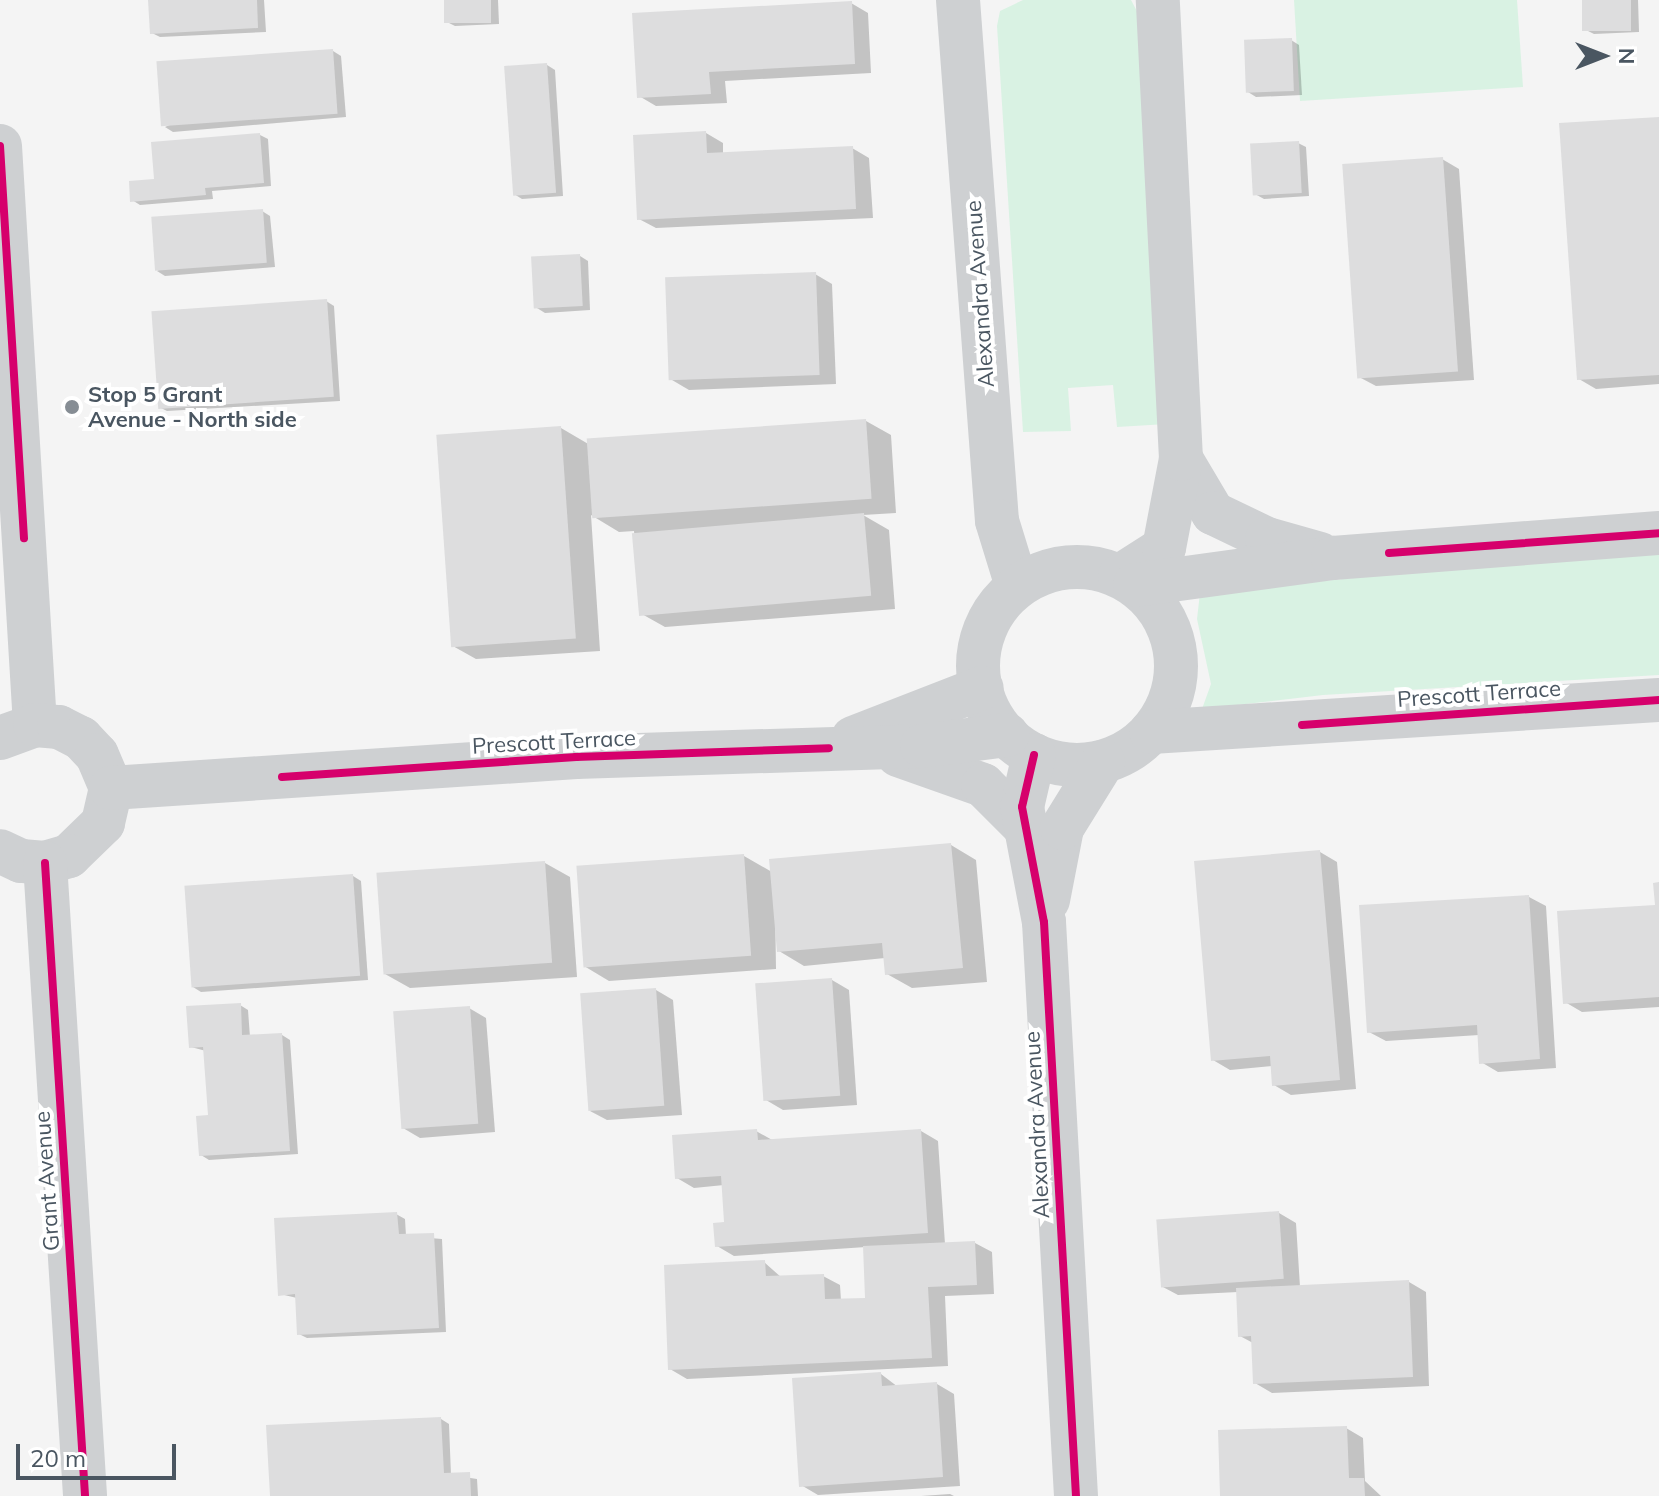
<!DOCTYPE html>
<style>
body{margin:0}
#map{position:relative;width:1659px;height:1496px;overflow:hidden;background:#f4f4f4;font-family:Mulish,sans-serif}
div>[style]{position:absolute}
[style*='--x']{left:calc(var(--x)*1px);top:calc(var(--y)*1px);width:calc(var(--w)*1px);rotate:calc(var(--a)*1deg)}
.green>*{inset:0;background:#d9f2e3}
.shadow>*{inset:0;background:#0003}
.building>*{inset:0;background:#ddddde;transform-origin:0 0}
.minor>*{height:44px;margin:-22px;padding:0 22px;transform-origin:22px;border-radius:22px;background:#ced0d2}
.minor>.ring{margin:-22px;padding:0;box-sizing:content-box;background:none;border:44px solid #ced0d2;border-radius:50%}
.cycleway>*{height:8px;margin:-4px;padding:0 4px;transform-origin:4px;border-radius:4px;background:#d6006c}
.dots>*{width:22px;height:22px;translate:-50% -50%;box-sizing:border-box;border:4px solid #fff;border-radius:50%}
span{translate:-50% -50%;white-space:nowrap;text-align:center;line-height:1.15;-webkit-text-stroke:8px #fff;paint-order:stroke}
.street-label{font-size:22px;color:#4a5661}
.poi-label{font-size:22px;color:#4a5661;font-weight:700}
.left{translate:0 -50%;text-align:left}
.north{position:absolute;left:1563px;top:16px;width:80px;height:80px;-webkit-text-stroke:6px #fff;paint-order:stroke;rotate:90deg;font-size:22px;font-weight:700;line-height:32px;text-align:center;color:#4a5661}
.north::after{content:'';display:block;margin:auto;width:28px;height:36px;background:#4a5661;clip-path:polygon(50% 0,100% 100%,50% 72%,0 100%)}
.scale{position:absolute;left:16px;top:1444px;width:160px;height:36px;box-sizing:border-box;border:4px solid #4a5661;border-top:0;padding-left:10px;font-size:24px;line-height:28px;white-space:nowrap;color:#4a5661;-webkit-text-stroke:6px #fff;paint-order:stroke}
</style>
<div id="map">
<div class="green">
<i style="clip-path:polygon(1023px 0,1131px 0,1140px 17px,1167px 424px,1117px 427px,1113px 385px,1068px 388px,1071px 431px,1023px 432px,997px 26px,1000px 11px)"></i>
<i style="clip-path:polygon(1294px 0,1517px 0,1523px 87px,1300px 101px)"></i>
<i style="clip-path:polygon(1659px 548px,1659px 675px,1323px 695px,1202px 709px,1211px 684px,1197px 619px,1200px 593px)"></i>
</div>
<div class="shadow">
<i style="clip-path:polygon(150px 0,264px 0,266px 32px,160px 37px,152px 33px)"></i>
<i style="clip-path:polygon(446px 0,498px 0,499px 24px,455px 26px,447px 22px)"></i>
<i style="clip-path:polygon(1584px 0,1638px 0,1639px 32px,1594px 34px,1586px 30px)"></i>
<i style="clip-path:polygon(851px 3px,868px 13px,871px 73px,725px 81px,727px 103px,656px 106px,639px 96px)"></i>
<i style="clip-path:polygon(1291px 40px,1299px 45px,1302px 95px,1256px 97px,1248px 92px)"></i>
<i style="clip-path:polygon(333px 51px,341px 56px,346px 117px,173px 132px,165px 127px)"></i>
<i style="clip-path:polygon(547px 65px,555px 70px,563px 196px,522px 199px,514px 194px)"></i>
<i style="clip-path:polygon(1659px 119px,1659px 384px,1596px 389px,1579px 379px)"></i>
<i style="clip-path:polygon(706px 133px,723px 143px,723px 154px,852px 148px,869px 158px,873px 218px,656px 228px,639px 219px)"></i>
<i style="clip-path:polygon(260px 135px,268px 139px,271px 186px,212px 191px,213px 199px,140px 205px,132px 200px,157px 181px)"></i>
<i style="clip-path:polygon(1298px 143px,1306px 147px,1309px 196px,1264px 199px,1255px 194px)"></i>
<i style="clip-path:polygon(1442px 159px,1459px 169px,1474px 380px,1376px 386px,1359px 377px)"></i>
<i style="clip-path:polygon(262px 211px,270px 216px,275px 267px,165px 276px,157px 271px)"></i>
<i style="clip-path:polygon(580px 256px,588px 261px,590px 310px,545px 313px,537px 308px)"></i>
<i style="clip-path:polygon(815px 274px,832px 284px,836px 384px,689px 390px,672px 380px)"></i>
<i style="clip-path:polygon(326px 301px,334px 306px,340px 401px,167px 411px,159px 407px)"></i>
<i style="clip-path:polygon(866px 421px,891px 435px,896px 513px,863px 515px,889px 530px,895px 609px,665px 627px,640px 613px,634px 531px,619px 532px,591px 515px,600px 651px,476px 659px,451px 645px,561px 428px,590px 445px)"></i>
<i style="clip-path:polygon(951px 845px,976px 860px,987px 982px,912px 988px,887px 974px,885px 958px,804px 966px,779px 951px,775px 902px,776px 969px,609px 981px,584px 966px,744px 856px,772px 872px)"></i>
<i style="clip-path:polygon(1320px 852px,1337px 862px,1356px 1089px,1291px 1095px,1274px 1085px,1272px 1066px,1230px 1070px,1213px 1060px)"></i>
<i style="clip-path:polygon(545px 863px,570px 877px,577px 977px,410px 988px,385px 974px)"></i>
<i style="clip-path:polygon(353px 876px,361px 881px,368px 980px,201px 992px,193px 987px)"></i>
<i style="clip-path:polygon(1659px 884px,1659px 1007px,1582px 1012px,1565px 1002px,1657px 907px)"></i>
<i style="clip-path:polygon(1529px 897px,1546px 906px,1556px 1068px,1498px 1072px,1481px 1062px,1479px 1035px,1386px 1041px,1369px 1032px)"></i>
<i style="clip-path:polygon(832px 980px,849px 990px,857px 1105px,783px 1110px,766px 1100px)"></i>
<i style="clip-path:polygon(656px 990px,673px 1000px,682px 1115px,607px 1120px,590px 1111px)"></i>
<i style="clip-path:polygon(240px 1005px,248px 1010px,250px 1037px,282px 1035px,290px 1040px,298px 1154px,209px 1160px,201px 1155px,210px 1117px,206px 1051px,191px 1047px)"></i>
<i style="clip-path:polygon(469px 1008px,486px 1018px,495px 1132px,420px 1138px,403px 1128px)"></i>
<i style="clip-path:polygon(756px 1131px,774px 1141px,921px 1131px,938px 1141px,945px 1244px,975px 1243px,992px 1252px,994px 1294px,945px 1296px,948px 1366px,687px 1379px,670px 1369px,764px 1262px,782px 1278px,823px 1276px,840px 1285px,841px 1301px,867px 1300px,866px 1247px,734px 1256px,717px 1246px,726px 1224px,724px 1185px,694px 1188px,677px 1178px)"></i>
<i style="clip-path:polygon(1279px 1213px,1296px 1223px,1300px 1287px,1409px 1282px,1426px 1292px,1429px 1386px,1272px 1393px,1255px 1383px,1253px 1343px,1240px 1336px,1238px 1292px,1178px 1295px,1161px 1286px)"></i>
<i style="clip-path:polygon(396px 1214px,405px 1219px,406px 1236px,442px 1239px,446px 1332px,307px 1338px,299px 1334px,297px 1298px,280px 1294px)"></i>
<i style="clip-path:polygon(881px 1374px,898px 1387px,937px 1384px,954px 1394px,960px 1486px,818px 1495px,801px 1485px)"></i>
<i style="clip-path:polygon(441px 1419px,449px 1424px,451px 1475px,477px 1479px,478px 1496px,272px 1496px)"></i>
<i style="clip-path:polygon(1346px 1428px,1363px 1438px,1365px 1481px,1381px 1496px,1222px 1496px)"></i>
<i style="clip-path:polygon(950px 1494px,954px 1496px,921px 1496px)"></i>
</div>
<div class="building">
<i style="clip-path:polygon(148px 0,257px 0,258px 28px,150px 34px)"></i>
<i style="left:444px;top:0;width:47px;height:23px"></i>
<i style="left:1582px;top:0;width:49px;height:31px"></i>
<i style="clip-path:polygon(852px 1px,855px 64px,709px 72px,711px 94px,637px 98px,632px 13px)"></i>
<i style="left:1292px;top:38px;width:53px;height:48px;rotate:88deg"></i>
<i style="left:333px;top:49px;width:65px;height:177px;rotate:86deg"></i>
<i style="left:547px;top:63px;width:130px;height:43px;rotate:86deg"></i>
<i style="clip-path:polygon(1659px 117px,1659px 375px,1577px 380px,1559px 123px)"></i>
<i style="clip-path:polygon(706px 131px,707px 153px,853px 146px,856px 209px,637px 220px,633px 135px)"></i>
<i style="clip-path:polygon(260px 133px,264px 183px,205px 188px,206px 195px,130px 202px,129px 181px,154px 179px,151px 142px)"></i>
<i style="left:1299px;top:141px;width:52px;height:49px;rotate:87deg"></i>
<i style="left:1443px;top:157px;width:215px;height:101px;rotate:86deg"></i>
<i style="left:263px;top:209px;width:54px;height:112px;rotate:86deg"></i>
<i style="left:580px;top:254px;width:52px;height:49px;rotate:87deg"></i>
<i style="left:816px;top:272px;width:103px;height:151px;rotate:88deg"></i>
<i style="left:327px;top:299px;width:98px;height:176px;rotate:86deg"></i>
<i style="left:866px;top:419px;width:80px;height:280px;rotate:86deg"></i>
<i style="left:561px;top:426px;width:213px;height:125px;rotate:86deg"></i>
<i style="left:864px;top:513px;width:83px;height:233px;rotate:85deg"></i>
<i style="clip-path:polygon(951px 843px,963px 968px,885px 975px,882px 943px,777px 952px,769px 859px)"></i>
<i style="clip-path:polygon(1320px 850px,1340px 1080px,1272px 1086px,1270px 1056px,1211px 1061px,1194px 861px)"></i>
<i style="left:744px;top:854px;width:102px;height:168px;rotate:86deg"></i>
<i style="left:545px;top:861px;width:102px;height:169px;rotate:86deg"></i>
<i style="left:353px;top:874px;width:102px;height:169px;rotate:86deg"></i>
<i style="clip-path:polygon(1659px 882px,1659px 997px,1563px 1004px,1557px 911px,1655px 905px,1653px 883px)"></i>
<i style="clip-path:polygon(1529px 895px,1540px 1059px,1479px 1064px,1477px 1025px,1367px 1033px,1359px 905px)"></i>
<i style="left:832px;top:978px;width:118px;height:77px;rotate:86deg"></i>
<i style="left:656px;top:988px;width:118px;height:76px;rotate:86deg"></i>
<i style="clip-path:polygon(241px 1003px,242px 1035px,282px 1033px,290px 1151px,199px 1156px,196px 1116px,208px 1115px,203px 1047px,189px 1048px,186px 1006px)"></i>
<i style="left:470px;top:1006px;width:118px;height:77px;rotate:86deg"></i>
<i style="clip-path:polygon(757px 1129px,758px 1140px,921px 1129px,928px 1233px,715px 1247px,713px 1223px,724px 1222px,721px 1176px,675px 1179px,672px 1135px)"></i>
<i style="left:1279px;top:1211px;width:68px;height:123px;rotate:86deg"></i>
<i style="clip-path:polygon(397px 1212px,399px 1234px,434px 1233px,439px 1328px,297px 1335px,295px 1294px,278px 1296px,274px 1218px)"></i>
<i style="clip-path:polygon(975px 1241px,977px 1285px,928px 1287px,932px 1358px,668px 1370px,664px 1265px,765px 1260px,766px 1276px,824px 1274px,825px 1299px,865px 1298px,863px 1246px)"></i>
<i style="clip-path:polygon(1409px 1280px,1413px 1377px,1253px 1384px,1251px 1336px,1238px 1337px,1236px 1288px)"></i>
<i style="clip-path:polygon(881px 1372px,882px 1386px,937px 1382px,943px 1477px,799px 1487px,792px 1378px)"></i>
<i style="clip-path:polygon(441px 1417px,444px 1473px,470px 1472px,471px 1496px,270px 1496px,266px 1425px)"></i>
<i style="clip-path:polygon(1347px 1426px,1349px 1478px,1364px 1478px,1365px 1496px,1220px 1496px,1218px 1430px)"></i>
</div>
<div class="minor">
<i style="--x:958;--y:0;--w:522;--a:85.72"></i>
<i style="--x:997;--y:521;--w:68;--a:72.9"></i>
<i style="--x:0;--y:146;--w:580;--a:86.54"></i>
<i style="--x:1181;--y:459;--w:63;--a:59.3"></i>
<i style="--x:1213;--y:513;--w:60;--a:25.7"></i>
<i style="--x:1267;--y:539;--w:55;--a:15.8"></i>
<i class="ring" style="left:978px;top:567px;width:154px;height:154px"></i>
<i style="--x:1120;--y:576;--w:52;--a:-32.5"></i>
<i style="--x:1164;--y:548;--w:91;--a:-79.2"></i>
<i style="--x:1181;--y:459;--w:460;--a:-92.9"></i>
<i style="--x:1135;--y:585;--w:200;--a:-7.8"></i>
<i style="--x:1333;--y:558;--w:327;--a:-4.4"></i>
<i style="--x:1151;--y:732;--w:509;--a:-3.6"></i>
<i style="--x:0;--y:738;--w:37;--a:-20"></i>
<i style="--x:35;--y:725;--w:24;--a:5"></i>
<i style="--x:59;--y:727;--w:25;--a:27"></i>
<i style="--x:81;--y:738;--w:23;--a:47"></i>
<i style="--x:97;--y:755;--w:36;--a:67"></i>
<i style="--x:111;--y:788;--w:36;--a:103"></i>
<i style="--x:103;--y:823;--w:47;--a:135.9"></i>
<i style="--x:69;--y:856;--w:25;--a:164"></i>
<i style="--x:45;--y:863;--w:24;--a:-175"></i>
<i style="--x:21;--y:861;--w:23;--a:-155"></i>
<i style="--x:853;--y:738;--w:138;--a:-21.2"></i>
<i style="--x:898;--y:755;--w:90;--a:19.4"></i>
<i style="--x:983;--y:785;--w:59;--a:45"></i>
<i style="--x:1034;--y:755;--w:53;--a:103"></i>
<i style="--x:1022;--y:807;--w:117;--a:79.2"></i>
<i style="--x:1044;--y:922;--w:575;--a:86.81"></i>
<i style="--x:111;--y:788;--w:466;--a:-3.8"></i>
<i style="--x:576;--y:757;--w:346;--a:-1.8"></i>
<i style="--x:922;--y:746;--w:86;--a:-7.4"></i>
<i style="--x:45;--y:863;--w:634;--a:86.38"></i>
<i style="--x:1048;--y:900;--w:73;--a:-79"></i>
<i style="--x:1062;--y:828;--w:78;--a:-58.2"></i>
</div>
<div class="cycleway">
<i style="--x:0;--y:146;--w:393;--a:86.5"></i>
<i style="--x:1389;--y:553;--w:271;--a:-4.2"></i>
<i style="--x:1302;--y:725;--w:358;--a:-4"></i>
<i style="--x:1034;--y:755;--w:53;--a:103"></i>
<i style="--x:1022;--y:807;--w:117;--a:79.2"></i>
<i style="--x:1044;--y:922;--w:575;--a:86.81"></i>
<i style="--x:282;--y:777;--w:295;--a:-3.9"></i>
<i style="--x:576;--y:757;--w:253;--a:-2"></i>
<i style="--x:45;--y:863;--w:634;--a:86.38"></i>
</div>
<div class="dots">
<i style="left:72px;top:407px;background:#868d94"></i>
</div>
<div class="street-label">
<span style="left:980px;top:294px;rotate:-94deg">Alexandra Avenue</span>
<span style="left:1479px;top:694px;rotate:-4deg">Prescott Terrace</span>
<span style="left:554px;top:742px;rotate:-3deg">Prescott Terrace</span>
<span style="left:1037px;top:1125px;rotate:-93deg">Alexandra Avenue</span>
<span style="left:47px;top:1181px;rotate:-94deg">Grant Avenue</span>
</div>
<div class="poi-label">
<span class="left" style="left:88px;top:407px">Stop 5 Grant<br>Avenue - North side</span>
</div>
<div class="north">N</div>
<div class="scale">20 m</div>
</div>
